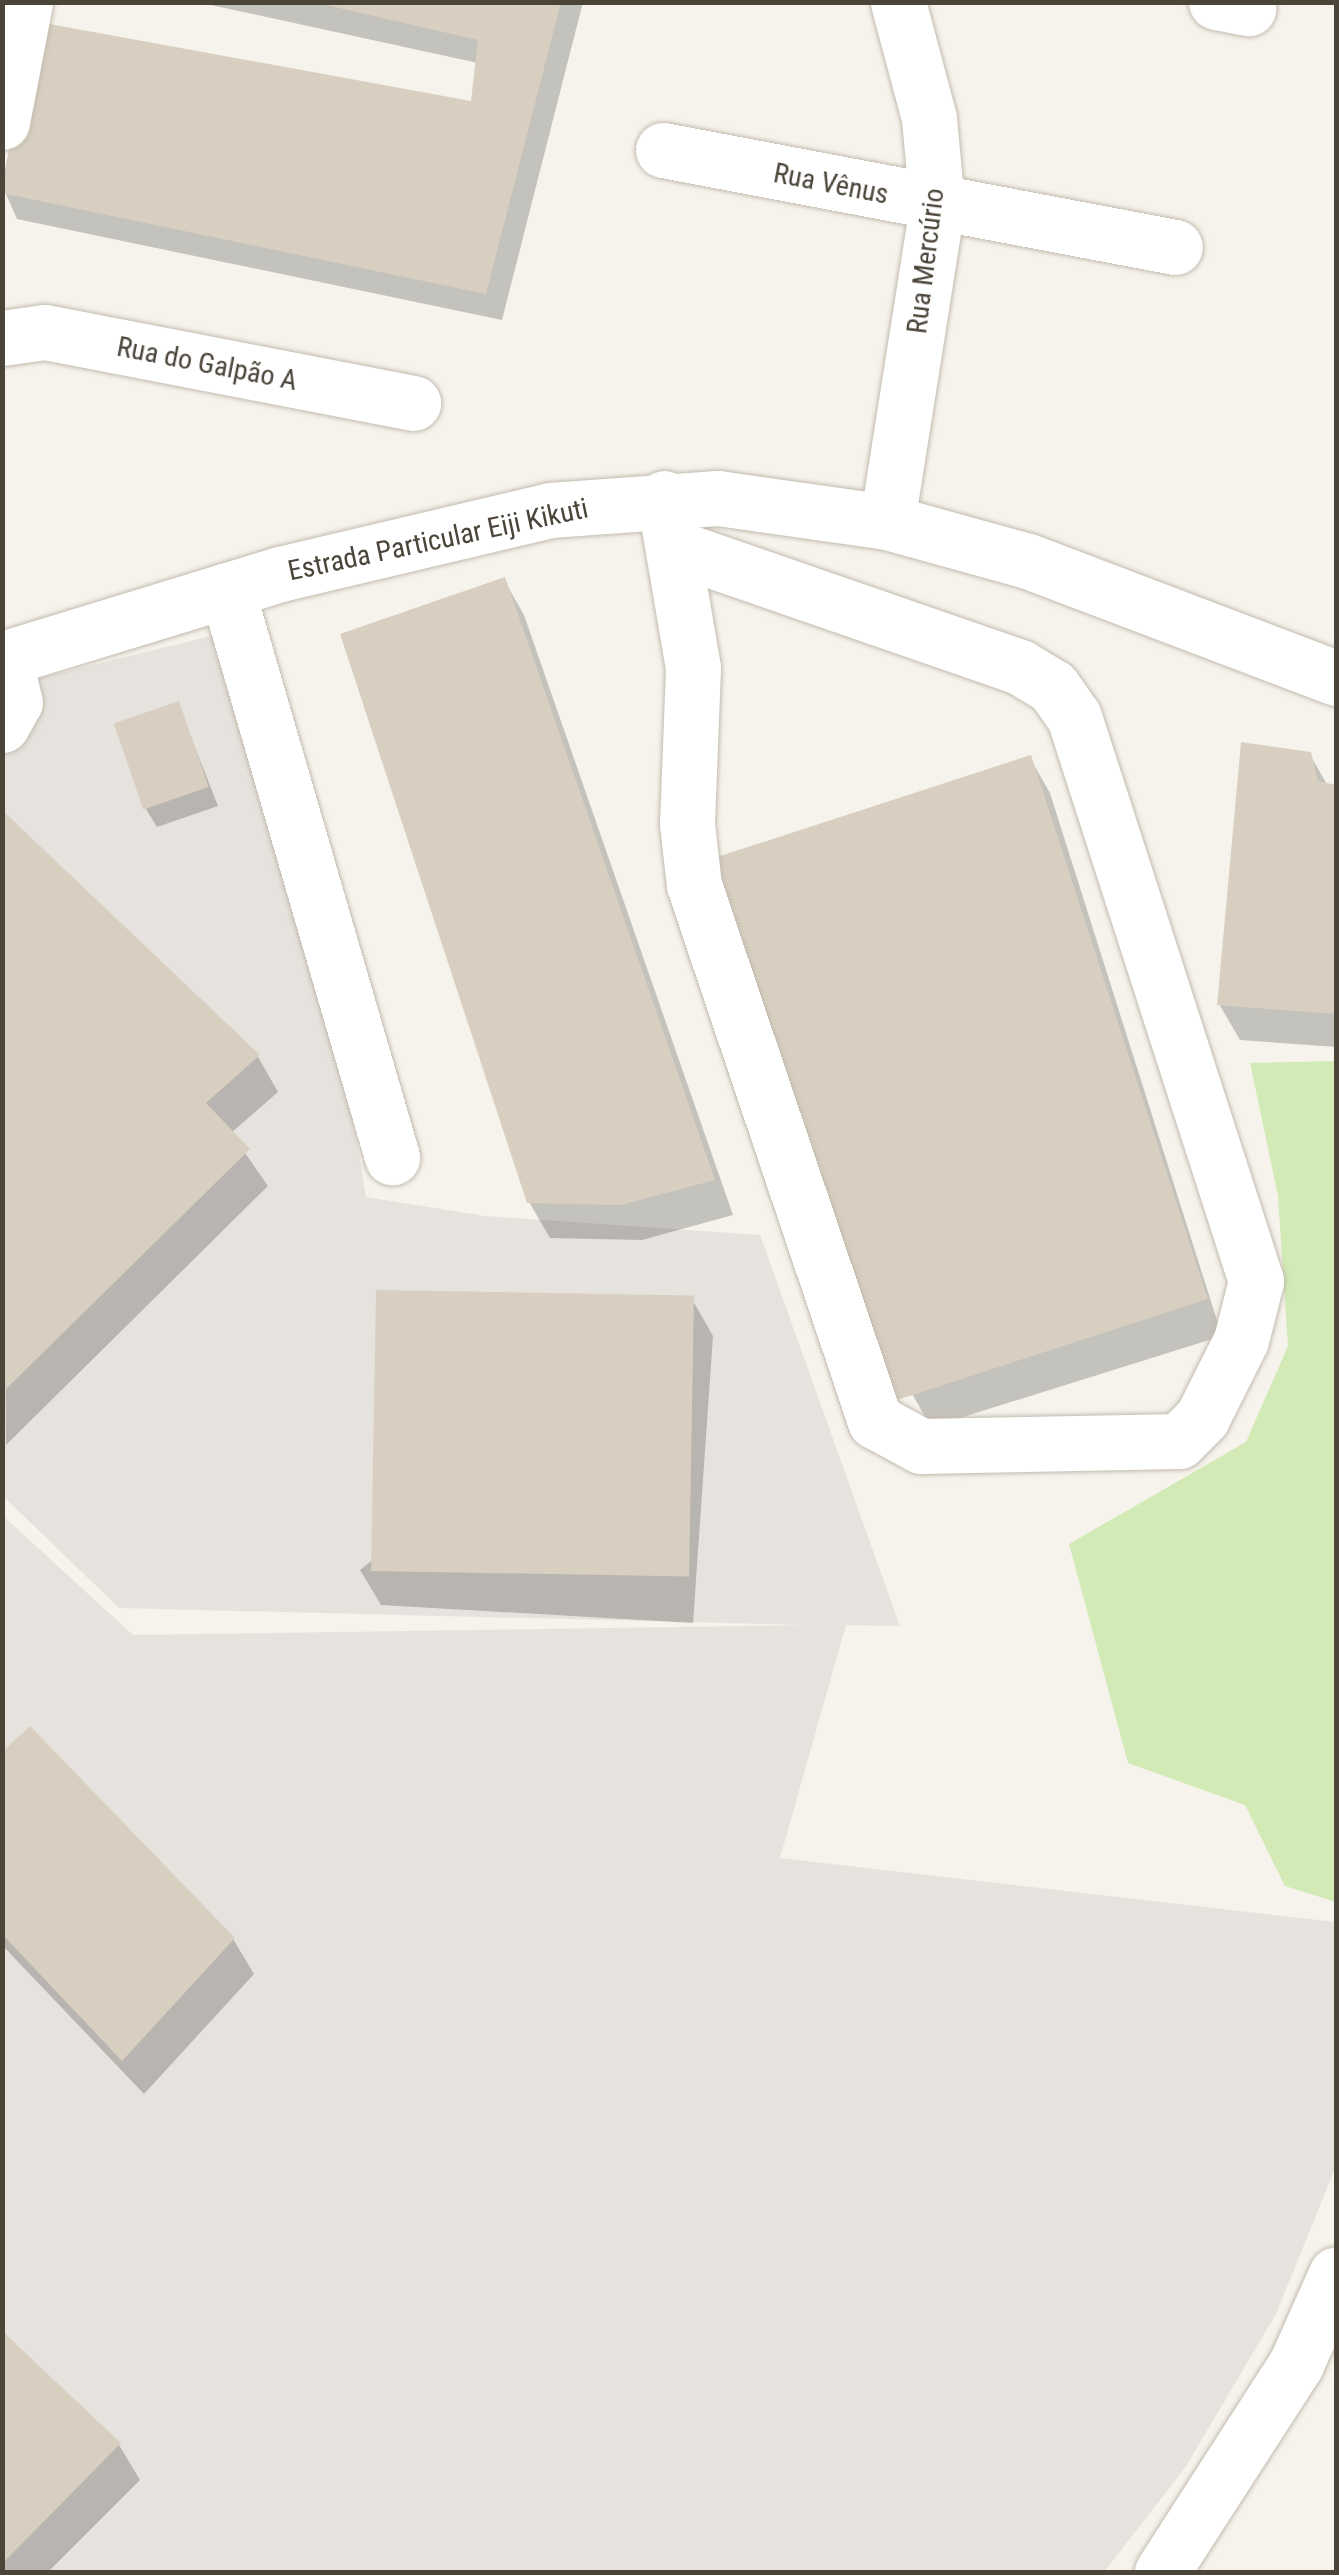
<!DOCTYPE html>
<meta charset="utf-8">
<style>
body{margin:0}
#map{position:relative;width:1339px;height:2575px;overflow:hidden;background:#f6f3ec;font-family:"Roboto Condensed",sans-serif}
div>[style]{position:absolute}
[style*='--x']{left:calc(var(--x)*1px);top:calc(var(--y)*1px);width:calc(var(--w)*1px);rotate:calc(var(--a)*1deg)}
.industrial>*{inset:0;background:#e6e2dd}
.green>*{inset:0;background:#d2eab5}
.shadow>*{inset:0;background:#0003}
.building>*{inset:0;background:#d8cfc1;transform-origin:0 0}
.roads{filter:drop-shadow(0 0 2px #c2bbae) drop-shadow(0 0 2px #c2bbae)}
.minor>*{height:55px;margin:-27.5px;padding:0 27.5px;transform-origin:27.5px;border-radius:27.5px;background:#fff}
span{translate:-50% -50%;white-space:nowrap;text-align:center;line-height:1.15;-webkit-text-stroke:8px #fff;paint-order:stroke}
.street-label{font-size:28px;color:#4b4439}
.frame{position:absolute;inset:0;border:5px solid #4b4439;pointer-events:none}
</style>
<div id="map">
<div class="industrial">
<i style="clip-path:polygon(223px 633px,337px 1023px,366px 1197px,485px 1216px,760px 1235px,900px 1626px,846px 1625px,780px 1858px,1336px 1922px,1336px 2166px,1276px 2314px,1185px 2468px,1104px 2572px,3px 2572px,2px 1515px,133px 1635px,807px 1625px,119px 1608px,3px 1496px,3px 687px)"></i>
</div>
<div class="green">
<i style="clip-path:polygon(1336px 1061px,1336px 1902px,1285px 1886px,1245px 1805px,1128px 1763px,1069px 1544px,1246px 1442px,1288px 1346px,1278px 1196px,1250px 1063px)"></i>
</div>
<div class="shadow">
<i style="clip-path:polygon(197px 2px,583px 2px,502px 320px,17px 219px,2px 185px,35px 24px,473px 104px,478px 63px)"></i>
<i style="clip-path:polygon(504px 580px,524px 615px,733px 1215px,642px 1240px,550px 1238px,529px 1202px)"></i>
<i style="clip-path:polygon(178px 704px,218px 806px,157px 827px,146px 809px)"></i>
<i style="clip-path:polygon(1310px 755px,1328px 786px,1336px 788px,1336px 1047px,1240px 1040px,1219px 1004px)"></i>
<i style="clip-path:polygon(1030px 758px,1050px 793px,1222px 1336px,931px 1427px,911px 1392px)"></i>
<i style="clip-path:polygon(2px 814px,258px 1057px,278px 1092px,231px 1133px,268px 1186px,6px 1445px)"></i>
<i style="clip-path:polygon(693px 1301px,713px 1336px,693px 1623px,381px 1605px,360px 1570px)"></i>
<i style="clip-path:polygon(2px 1755px,233px 1939px,254px 1974px,144px 2094px,2px 1945px)"></i>
<i style="clip-path:polygon(2px 2331px,119px 2445px,140px 2480px,48px 2572px,2px 2572px)"></i>
</div>
<div class="building">
<i style="clip-path:polygon(313px 2px,561px 2px,486px 294px,2px 193px,33px 21px,471px 101px,478px 40px)"></i>
<i style="clip-path:polygon(505px 577px,715px 1180px,621px 1205px,527px 1203px,340px 634px)"></i>
<i style="left:179px;top:701px;width:91px;height:69px;rotate:71deg"></i>
<i style="clip-path:polygon(1241px 742px,1311px 752px,1318px 781px,1336px 785px,1336px 1014px,1217px 1005px)"></i>
<i style="left:1031px;top:755px;width:572px;height:341px;rotate:72deg"></i>
<i style="clip-path:polygon(2px 810px,260px 1055px,206px 1103px,250px 1149px,2px 1393px)"></i>
<i style="left:376px;top:1290px;width:318px;height:281px;rotate:1deg"></i>
<i style="clip-path:polygon(30px 1726px,235px 1938px,122px 2061px,2px 1934px,2px 1752px)"></i>
<i style="clip-path:polygon(2px 2331px,121px 2443px,2px 2564px)"></i>
</div>
<div class="roads">
<div class="minor">
<i style="--x:1216;--y:2;--w:33;--a:11"></i>
<i style="--x:2;--y:122;--w:122;--a:-79.1"></i>
<i style="--x:663;--y:150;--w:521;--a:10.73"></i>
<i style="--x:2;--y:338;--w:43;--a:-7.9"></i>
<i style="--x:45;--y:332;--w:375;--a:10.9"></i>
<i style="--x:664;--y:498;--w:172;--a:80.3"></i>
<i style="--x:693;--y:668;--w:156;--a:92.2"></i>
<i style="--x:687;--y:824;--w:61;--a:83.5"></i>
<i style="--x:694;--y:885;--w:566;--a:71.34"></i>
<i style="--x:875;--y:1421;--w:52;--a:28.5"></i>
<i style="--x:921;--y:1446;--w:258;--a:-1.1"></i>
<i style="--x:1179;--y:1441;--w:33;--a:-45"></i>
<i style="--x:1202;--y:1418;--w:87;--a:-63.4"></i>
<i style="--x:1241;--y:1340;--w:61;--a:-75.7"></i>
<i style="--x:1256;--y:1281;--w:593;--a:-107.88"></i>
<i style="--x:1074;--y:717;--w:37;--a:-125"></i>
<i style="--x:1053;--y:687;--w:39;--a:-149"></i>
<i style="--x:1020;--y:667;--w:363;--a:-160.9"></i>
<i style="--x:887;--y:522;--w:321;--a:-81"></i>
<i style="--x:937;--y:205;--w:87;--a:-95.3"></i>
<i style="--x:929;--y:118;--w:120;--a:-105"></i>
<i style="--x:227;--y:590;--w:591;--a:73.77"></i>
<i style="--x:2;--y:659;--w:291;--a:-17"></i>
<i style="--x:280;--y:574;--w:277;--a:-13.3"></i>
<i style="--x:550;--y:510;--w:168;--a:-4.1"></i>
<i style="--x:718;--y:498;--w:171;--a:8.1"></i>
<i style="--x:887;--y:522;--w:146;--a:15.5"></i>
<i style="--x:1028;--y:561;--w:329;--a:20.8"></i>
<i style="--x:2;--y:725;--w:26;--a:-61"></i>
<i style="--x:15;--y:702;--w:44;--a:-104.3"></i>
<i style="--x:1162;--y:2572;--w:247;--a:-57.2"></i>
<i style="--x:1296;--y:2364;--w:98;--a:-66"></i>
</div>
</div>
<div class="street-label">
<span style="left:831px;top:184px;rotate:11deg">Rua Vênus</span>
<span style="left:926px;top:261px;rotate:-83deg">Rua Mercúrio</span>
<span style="left:207px;top:364px;rotate:11deg">Rua do Galpão A</span>
<span style="left:438px;top:540px;rotate:-12deg">Estrada Particular Eiji Kikuti</span>
</div>
<div class="frame"></div>
</div>
